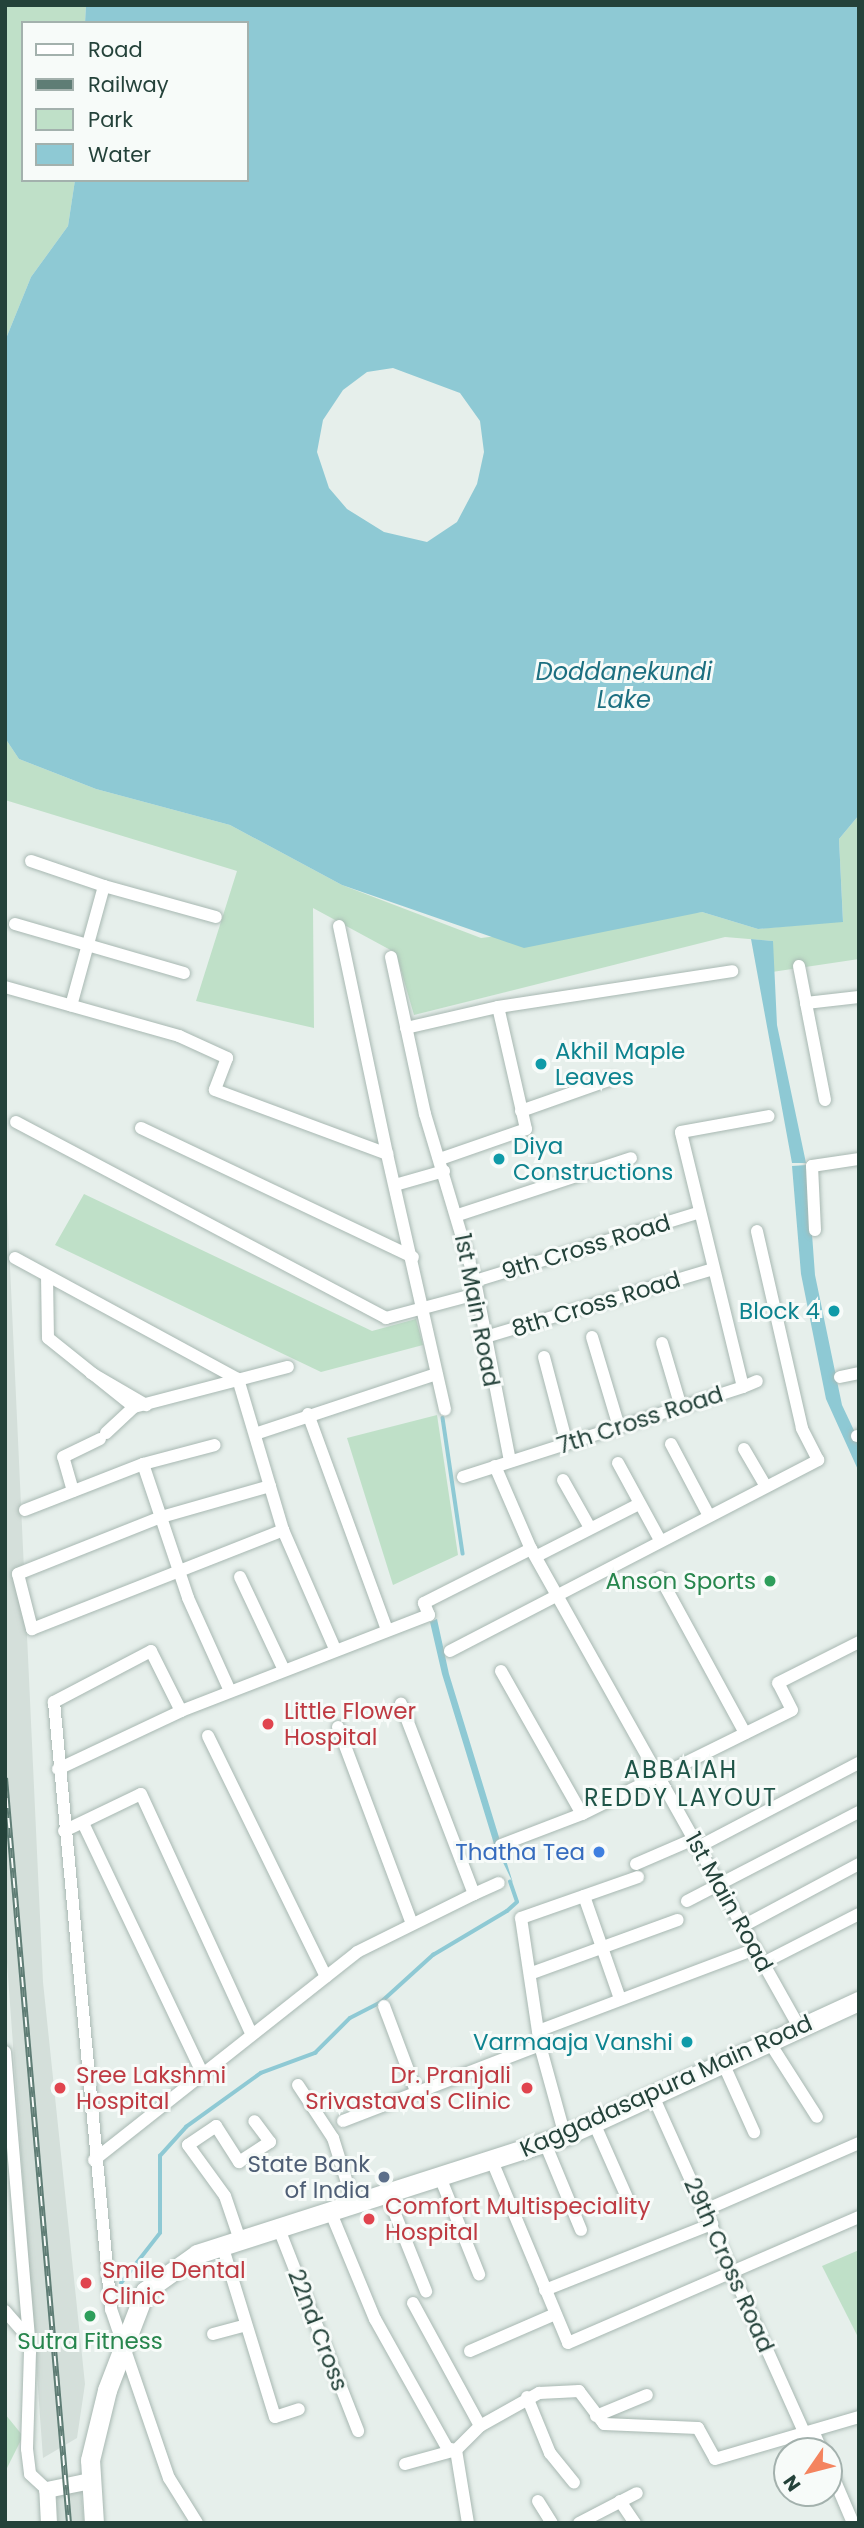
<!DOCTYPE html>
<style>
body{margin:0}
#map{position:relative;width:864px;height:2528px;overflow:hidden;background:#e6efeb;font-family:Poppins,sans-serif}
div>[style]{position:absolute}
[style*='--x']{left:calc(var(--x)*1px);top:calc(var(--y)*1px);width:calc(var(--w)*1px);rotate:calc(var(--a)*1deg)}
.built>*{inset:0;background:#d4dfda}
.green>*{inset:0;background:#bfe0c8}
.water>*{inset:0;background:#8ec9d4}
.stream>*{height:3.5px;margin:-1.75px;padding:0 1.75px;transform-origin:1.75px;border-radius:1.75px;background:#8ec9d4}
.roads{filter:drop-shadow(0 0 2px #a8b8b2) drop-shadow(0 0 2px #a8b8b2)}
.minor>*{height:12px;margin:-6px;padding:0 6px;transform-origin:6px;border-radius:6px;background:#fff}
.tertiary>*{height:16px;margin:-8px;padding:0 8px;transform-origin:8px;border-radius:8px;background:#fff}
.secondary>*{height:19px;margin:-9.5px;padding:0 9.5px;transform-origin:9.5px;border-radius:9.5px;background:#fff}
.rail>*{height:6px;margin-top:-3px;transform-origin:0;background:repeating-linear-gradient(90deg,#f7fbf9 0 10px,#5f7d75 0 20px);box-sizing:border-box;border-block:2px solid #5f7d75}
.dots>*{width:19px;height:19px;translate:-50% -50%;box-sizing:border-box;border:4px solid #f7fbf9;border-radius:50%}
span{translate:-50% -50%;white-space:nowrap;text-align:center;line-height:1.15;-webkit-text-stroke:6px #f7fbf9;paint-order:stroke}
.culture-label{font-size:23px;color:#0d838f}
.left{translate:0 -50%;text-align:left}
.right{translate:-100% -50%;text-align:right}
.street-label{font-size:23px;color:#24423a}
.leisure-label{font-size:23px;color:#27864d}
.health-label{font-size:23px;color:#be3a42}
.shop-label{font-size:23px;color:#366cbe}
.service-label{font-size:23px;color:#4e5e75}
.water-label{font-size:24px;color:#1c6f80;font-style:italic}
.neighbourhood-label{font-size:24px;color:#1f5548;letter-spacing:2px}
.frame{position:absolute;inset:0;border:7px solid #24423a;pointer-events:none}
.legend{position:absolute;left:21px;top:21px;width:228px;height:161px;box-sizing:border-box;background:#f7fbf9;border:2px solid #a3b1ad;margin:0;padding:9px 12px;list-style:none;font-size:21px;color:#24423a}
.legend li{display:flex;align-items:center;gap:14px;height:35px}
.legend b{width:35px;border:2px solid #a3b1ad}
.north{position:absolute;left:773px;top:2437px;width:70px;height:70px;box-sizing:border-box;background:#f7fbf9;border:2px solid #a3b1ad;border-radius:50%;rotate:235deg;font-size:19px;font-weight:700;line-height:28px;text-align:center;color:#24423a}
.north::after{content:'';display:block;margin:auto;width:24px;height:32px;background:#f4845f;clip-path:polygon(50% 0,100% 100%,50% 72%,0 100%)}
</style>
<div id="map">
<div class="built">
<i style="clip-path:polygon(5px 1158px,43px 1982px,85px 2384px,77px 2438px,43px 2458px,5px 1935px)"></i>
<i style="clip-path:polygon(81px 2490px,84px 2523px,58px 2523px,56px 2495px)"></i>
</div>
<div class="green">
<i style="clip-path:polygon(5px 5px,86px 5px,85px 23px,23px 23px,23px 180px,75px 180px,68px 226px,31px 277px,5px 341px)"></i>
<i style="clip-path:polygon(5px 738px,19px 759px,96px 789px,230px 825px,342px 885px,481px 938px,702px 912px,758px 929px,843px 921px,839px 839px,859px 815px,859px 959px,772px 972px,773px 941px,725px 937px,414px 1015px,396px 953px,313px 908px,314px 1028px,196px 1001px,237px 871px,5px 800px)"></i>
<i style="clip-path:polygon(84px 1194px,372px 1331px,416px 1319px,423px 1345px,321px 1372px,55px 1245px)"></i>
<i style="clip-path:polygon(437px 1415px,458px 1555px,393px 1585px,347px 1438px)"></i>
<i style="clip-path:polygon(859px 2250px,859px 2339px,822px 2266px)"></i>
<i style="clip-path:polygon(5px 2414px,23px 2436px,5px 2472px)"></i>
</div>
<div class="water">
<i style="clip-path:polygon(evenodd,86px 5px,859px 5px,859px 815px,839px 839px,843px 922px,758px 929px,702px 912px,524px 948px,342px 885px,230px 825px,96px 789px,19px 759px,5px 738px,5px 341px,31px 277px,68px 226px,75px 180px,247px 180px,247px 23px,85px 23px,86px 5px,393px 368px,460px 393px,480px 421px,484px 452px,477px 484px,457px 522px,427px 542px,384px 532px,347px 509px,329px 488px,317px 452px,323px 420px,343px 390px,367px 372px,393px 368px)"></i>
<i style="clip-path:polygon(751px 939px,773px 941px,777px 1025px,806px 1163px,792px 1163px)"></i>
<i style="clip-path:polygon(807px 1165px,815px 1275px,842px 1405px,859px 1441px,859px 1472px,826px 1399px,801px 1274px,792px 1166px)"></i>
<i style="clip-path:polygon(437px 1619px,449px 1674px,513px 1883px,494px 1844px,442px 1674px,430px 1622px)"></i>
</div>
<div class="stream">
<i style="--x:443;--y:1418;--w:137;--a:81.6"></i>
<i style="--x:121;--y:2283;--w:63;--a:-52"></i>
<i style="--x:160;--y:2233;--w:77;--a:-90"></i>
<i style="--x:160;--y:2156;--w:39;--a:-48"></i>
<i style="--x:186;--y:2127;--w:92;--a:-35.8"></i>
<i style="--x:261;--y:2073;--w:58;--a:-20.3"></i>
<i style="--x:315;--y:2053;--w:49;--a:-45"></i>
<i style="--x:350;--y:2018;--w:34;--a:-27"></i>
<i style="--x:380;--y:2003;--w:72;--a:-42.2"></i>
<i style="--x:433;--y:1955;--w:86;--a:-30.7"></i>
<i style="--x:507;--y:1911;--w:13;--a:-42"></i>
<i style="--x:517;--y:1902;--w:21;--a:-109"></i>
</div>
<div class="roads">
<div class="minor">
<i style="--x:31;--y:861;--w:77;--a:18.9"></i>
<i style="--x:104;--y:886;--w:124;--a:105.4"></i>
<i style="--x:104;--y:886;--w:116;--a:15.5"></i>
<i style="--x:15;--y:924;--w:176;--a:16.2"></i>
<i style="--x:339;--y:926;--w:233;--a:78.1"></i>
<i style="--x:391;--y:957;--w:161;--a:77.8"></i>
<i style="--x:425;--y:1114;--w:174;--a:73.3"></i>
<i style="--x:475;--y:1281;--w:183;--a:79"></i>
<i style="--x:799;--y:966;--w:38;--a:79"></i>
<i style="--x:5;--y:987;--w:181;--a:15.7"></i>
<i style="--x:179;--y:1036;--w:53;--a:24.6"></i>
<i style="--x:227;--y:1058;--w:34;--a:111"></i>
<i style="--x:215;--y:1090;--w:184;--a:20.4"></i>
<i style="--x:387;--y:1154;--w:262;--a:77.2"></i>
<i style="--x:406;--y:1028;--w:94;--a:-12.9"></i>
<i style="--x:498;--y:1007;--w:237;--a:-8.7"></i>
<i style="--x:825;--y:1100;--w:99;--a:-101.1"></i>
<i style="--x:806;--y:1003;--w:53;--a:-6.5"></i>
<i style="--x:521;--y:1111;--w:96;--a:-19.4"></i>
<i style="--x:16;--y:1122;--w:419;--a:27.9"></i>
<i style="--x:386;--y:1318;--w:93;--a:-14.9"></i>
<i style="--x:141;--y:1128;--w:301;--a:25.4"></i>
<i style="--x:440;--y:1159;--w:91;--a:-19.2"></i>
<i style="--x:526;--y:1129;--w:125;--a:-102.9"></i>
<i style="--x:395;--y:1185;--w:51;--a:-15.9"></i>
<i style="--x:458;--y:1215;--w:182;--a:-18.2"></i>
<i style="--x:815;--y:1230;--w:64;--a:-92.7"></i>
<i style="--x:812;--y:1166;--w:48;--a:-8.5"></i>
<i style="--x:15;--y:1258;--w:254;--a:28.5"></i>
<i style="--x:238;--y:1379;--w:158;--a:73.4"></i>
<i style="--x:283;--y:1530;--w:130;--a:66.4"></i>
<i style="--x:47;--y:1276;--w:62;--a:89.1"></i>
<i style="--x:48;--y:1338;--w:110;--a:38.7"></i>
<i style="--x:475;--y:1281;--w:233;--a:-17"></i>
<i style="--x:592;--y:1337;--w:94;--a:73.3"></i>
<i style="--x:482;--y:1338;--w:238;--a:-16.6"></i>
<i style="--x:662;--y:1343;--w:67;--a:73.5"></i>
<i style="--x:544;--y:1357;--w:90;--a:75.2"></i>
<i style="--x:91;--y:1373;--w:64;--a:30.2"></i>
<i style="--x:840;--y:1377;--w:19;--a:-12"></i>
<i style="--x:743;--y:1387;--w:15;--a:-23"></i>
<i style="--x:308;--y:1414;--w:230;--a:69.9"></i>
<i style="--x:106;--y:1433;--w:38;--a:-43"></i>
<i style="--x:134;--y:1407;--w:159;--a:-14.6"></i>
<i style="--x:255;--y:1434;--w:191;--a:-18.3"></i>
<i style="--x:857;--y:1436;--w:2;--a:0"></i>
<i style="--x:671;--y:1444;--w:79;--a:62.1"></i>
<i style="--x:744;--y:1449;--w:42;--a:59.7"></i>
<i style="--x:618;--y:1463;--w:88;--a:61.4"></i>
<i style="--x:143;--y:1464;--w:141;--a:71.4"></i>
<i style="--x:188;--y:1598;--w:102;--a:65.7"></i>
<i style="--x:495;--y:1466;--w:90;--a:66.6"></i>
<i style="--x:531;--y:1549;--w:548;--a:60.72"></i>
<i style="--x:463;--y:1477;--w:294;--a:-17.8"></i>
<i style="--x:743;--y:1387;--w:262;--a:-103.7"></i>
<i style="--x:681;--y:1132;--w:89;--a:-10.3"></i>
<i style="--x:563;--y:1480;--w:55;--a:60.6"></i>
<i style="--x:270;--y:1486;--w:113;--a:164.1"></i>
<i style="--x:161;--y:1517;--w:154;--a:158.3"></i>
<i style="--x:18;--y:1574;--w:57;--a:75.7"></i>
<i style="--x:32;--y:1629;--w:270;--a:-21.5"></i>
<i style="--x:73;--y:1491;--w:35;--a:-106"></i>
<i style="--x:63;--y:1457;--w:41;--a:-25.9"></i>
<i style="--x:25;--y:1510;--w:127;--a:-21.3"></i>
<i style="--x:143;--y:1464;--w:74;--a:-14.8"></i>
<i style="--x:537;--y:1556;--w:114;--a:-27"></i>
<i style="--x:240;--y:1577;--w:103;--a:64.7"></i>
<i style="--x:660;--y:1577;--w:178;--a:61.4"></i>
<i style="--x:450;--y:1651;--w:415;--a:-27.4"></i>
<i style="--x:818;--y:1460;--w:36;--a:-117"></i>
<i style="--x:802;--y:1428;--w:202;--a:-102.9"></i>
<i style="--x:501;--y:1671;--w:164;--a:60.5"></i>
<i style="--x:181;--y:1711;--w:67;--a:-116.6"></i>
<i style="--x:151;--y:1651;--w:110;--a:152.3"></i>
<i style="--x:54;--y:1702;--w:610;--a:84.64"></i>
<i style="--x:111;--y:2309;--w:179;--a:71.1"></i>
<i style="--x:169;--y:2478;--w:53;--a:58.1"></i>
<i style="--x:338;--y:1727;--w:210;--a:69.4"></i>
<i style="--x:208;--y:1736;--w:268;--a:63.9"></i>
<i style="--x:58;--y:1769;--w:136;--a:-25.2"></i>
<i style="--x:181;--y:1711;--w:266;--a:-21.2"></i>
<i style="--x:429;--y:1615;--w:13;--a:-113"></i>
<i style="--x:424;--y:1603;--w:120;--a:-26.8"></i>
<i style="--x:83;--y:1823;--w:277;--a:64.5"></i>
<i style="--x:64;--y:1831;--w:85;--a:-25.7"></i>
<i style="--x:141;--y:1794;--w:265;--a:65.3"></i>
<i style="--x:501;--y:1845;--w:87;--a:-20.9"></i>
<i style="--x:582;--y:1814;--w:234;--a:-26.3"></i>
<i style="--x:792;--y:1710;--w:30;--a:-117"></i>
<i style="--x:778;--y:1683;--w:91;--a:-26.8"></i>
<i style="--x:698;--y:1847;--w:182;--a:-27.6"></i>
<i style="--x:636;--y:1864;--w:63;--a:-23.3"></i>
<i style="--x:474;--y:1894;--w:27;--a:-24"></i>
<i style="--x:584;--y:1896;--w:109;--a:70.7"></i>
<i style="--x:687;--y:1901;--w:194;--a:-27.4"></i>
<i style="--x:743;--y:1926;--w:132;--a:-28.1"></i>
<i style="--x:763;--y:1963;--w:108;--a:-27"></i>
<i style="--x:532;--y:1973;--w:155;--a:-20"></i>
<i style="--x:384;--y:2006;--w:94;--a:69.4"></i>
<i style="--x:538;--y:2031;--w:232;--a:-20.7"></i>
<i style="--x:768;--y:2040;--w:91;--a:57.5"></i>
<i style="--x:5;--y:2052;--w:301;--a:85.2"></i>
<i style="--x:30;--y:2352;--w:97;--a:91.8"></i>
<i style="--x:27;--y:2449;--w:25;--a:83"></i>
<i style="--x:30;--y:2474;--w:23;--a:43"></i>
<i style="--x:723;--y:2063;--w:76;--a:65.8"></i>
<i style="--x:298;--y:2085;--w:64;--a:56.6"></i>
<i style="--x:333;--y:2138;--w:70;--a:72.6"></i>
<i style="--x:653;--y:2096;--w:371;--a:65.8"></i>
<i style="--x:343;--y:2121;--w:211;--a:-21.1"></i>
<i style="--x:594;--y:2123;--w:86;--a:66.1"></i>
<i style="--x:565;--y:2136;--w:94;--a:-105.4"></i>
<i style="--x:540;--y:2045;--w:128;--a:-98.5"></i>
<i style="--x:521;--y:1918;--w:124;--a:-19.3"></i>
<i style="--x:545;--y:2143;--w:94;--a:67.5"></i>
<i style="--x:94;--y:2160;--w:335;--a:-38.3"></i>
<i style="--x:357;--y:1952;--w:131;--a:-26.4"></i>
<i style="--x:474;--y:1894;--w:204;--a:-111"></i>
<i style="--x:492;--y:2161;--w:197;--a:67.3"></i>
<i style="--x:568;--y:2343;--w:317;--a:-23.4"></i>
<i style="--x:440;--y:2177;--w:105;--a:68.1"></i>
<i style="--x:387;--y:2194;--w:105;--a:68.1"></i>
<i style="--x:705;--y:2210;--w:168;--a:-23.5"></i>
<i style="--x:331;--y:2213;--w:115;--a:67.5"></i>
<i style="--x:375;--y:2319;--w:148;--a:60.8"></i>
<i style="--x:447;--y:2448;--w:9;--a:13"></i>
<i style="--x:456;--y:2450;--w:74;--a:80.7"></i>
<i style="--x:279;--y:2229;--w:217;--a:68.6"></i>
<i style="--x:240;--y:2240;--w:46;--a:-108.8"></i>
<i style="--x:225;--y:2196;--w:63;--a:-126"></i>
<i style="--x:188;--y:2145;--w:34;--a:-34"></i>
<i style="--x:216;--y:2126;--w:43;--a:57.4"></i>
<i style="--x:239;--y:2162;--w:37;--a:-33"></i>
<i style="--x:270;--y:2142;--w:26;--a:-127"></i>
<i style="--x:222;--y:2245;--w:180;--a:72.9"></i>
<i style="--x:275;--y:2417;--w:25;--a:-18"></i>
<i style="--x:545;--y:2290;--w:180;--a:-21.6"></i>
<i style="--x:413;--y:2303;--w:140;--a:61.4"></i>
<i style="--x:5;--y:2311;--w:37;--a:49"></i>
<i style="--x:213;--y:2334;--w:31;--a:-15"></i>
<i style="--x:470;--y:2351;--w:93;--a:-23.5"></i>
<i style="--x:527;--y:2397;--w:61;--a:67.7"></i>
<i style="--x:550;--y:2453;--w:38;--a:51"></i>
<i style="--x:596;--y:2416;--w:55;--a:-22.4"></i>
<i style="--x:813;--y:2431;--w:22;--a:66"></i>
<i style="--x:405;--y:2464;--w:53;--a:-15.4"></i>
<i style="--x:456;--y:2450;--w:34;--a:-45"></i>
<i style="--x:480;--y:2426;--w:68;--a:-29.2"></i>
<i style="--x:539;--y:2393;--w:40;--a:-2.9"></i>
<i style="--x:579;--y:2391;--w:41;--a:52.9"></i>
<i style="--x:604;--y:2424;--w:94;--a:2.4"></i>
<i style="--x:698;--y:2428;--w:35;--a:61"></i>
<i style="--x:715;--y:2459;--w:150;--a:-16.3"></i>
<i style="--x:829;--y:2467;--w:61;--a:66.8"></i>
<i style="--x:538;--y:2501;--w:26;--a:58"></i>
<i style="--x:620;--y:2501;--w:27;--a:56"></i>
<i style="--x:579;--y:2523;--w:65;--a:-27.3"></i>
</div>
<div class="tertiary">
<i style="--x:49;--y:2523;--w:33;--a:-93"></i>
<i style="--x:47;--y:2490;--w:45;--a:-11.6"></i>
</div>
<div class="secondary">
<i style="--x:94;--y:2523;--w:63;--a:-93.6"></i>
<i style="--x:90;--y:2460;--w:72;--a:-76.3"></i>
<i style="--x:107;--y:2390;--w:106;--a:-69"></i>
<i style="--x:145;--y:2291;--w:64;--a:-35.4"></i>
<i style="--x:197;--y:2254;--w:386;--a:-17.8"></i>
<i style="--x:565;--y:2136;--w:324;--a:-24.7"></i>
</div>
</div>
<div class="rail">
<i style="--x:5;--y:1778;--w:748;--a:85.09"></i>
</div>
<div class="dots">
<i style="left:541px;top:1064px;background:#0f9aa8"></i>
<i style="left:499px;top:1159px;background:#0f9aa8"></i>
<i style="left:834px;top:1311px;background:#0f9aa8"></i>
<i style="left:770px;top:1581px;background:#2e9e5b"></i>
<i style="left:268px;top:1724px;background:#e0444e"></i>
<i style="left:599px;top:1852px;background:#3f7fe0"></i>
<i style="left:687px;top:2042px;background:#0f9aa8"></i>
<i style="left:60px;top:2088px;background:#e0444e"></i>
<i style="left:527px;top:2088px;background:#e0444e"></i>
<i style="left:384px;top:2177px;background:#5c6f8a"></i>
<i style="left:369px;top:2219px;background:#e0444e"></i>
<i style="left:86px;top:2283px;background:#e0444e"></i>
<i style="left:90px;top:2316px;background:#2e9e5b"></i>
</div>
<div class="culture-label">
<span class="left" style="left:555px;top:1064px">Akhil Maple<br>Leaves</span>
<span class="left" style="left:513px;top:1159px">Diya<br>Constructions</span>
<span class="right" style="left:820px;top:1311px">Block 4</span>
<span class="right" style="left:673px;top:2042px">Varmaaja Vanshi</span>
</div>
<div class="street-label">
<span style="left:586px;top:1247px;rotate:-17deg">9th Cross Road</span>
<span style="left:596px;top:1304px;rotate:-17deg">8th Cross Road</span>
<span style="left:477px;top:1310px;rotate:79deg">1st Main Road</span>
<span style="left:640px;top:1420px;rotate:-18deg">7th Cross Road</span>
<span style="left:729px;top:1902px;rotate:61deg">1st Main Road</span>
<span style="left:666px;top:2086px;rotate:-24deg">Kaggadasapura Main Road</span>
<span style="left:729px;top:2265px;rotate:66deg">29th Cross Road</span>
<span style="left:318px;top:2330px;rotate:69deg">22nd Cross</span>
</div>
<div class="leisure-label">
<span class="right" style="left:756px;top:1581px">Anson Sports</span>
<span style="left:90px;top:2341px">Sutra Fitness</span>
</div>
<div class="health-label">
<span class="left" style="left:284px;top:1724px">Little Flower<br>Hospital</span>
<span class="left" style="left:76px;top:2088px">Sree Lakshmi<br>Hospital</span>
<span class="right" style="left:511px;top:2088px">Dr. Pranjali<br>Srivastava's Clinic</span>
<span class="left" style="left:385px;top:2219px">Comfort Multispeciality<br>Hospital</span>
<span class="left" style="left:102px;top:2283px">Smile Dental<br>Clinic</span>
</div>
<div class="shop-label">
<span class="right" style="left:585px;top:1852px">Thatha Tea</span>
</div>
<div class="service-label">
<span class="right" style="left:370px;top:2177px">State Bank<br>of India</span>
</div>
<div class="water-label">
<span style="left:624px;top:686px">Doddanekundi<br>Lake</span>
</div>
<div class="neighbourhood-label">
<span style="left:681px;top:1784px">ABBAIAH<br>REDDY LAYOUT</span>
</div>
<div class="frame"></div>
<ul class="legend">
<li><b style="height:9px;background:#fff"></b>Road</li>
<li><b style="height:9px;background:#5f7d75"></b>Railway</li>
<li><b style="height:19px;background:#bfe0c8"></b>Park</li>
<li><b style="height:19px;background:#8ec9d4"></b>Water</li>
</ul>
<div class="north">N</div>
</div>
